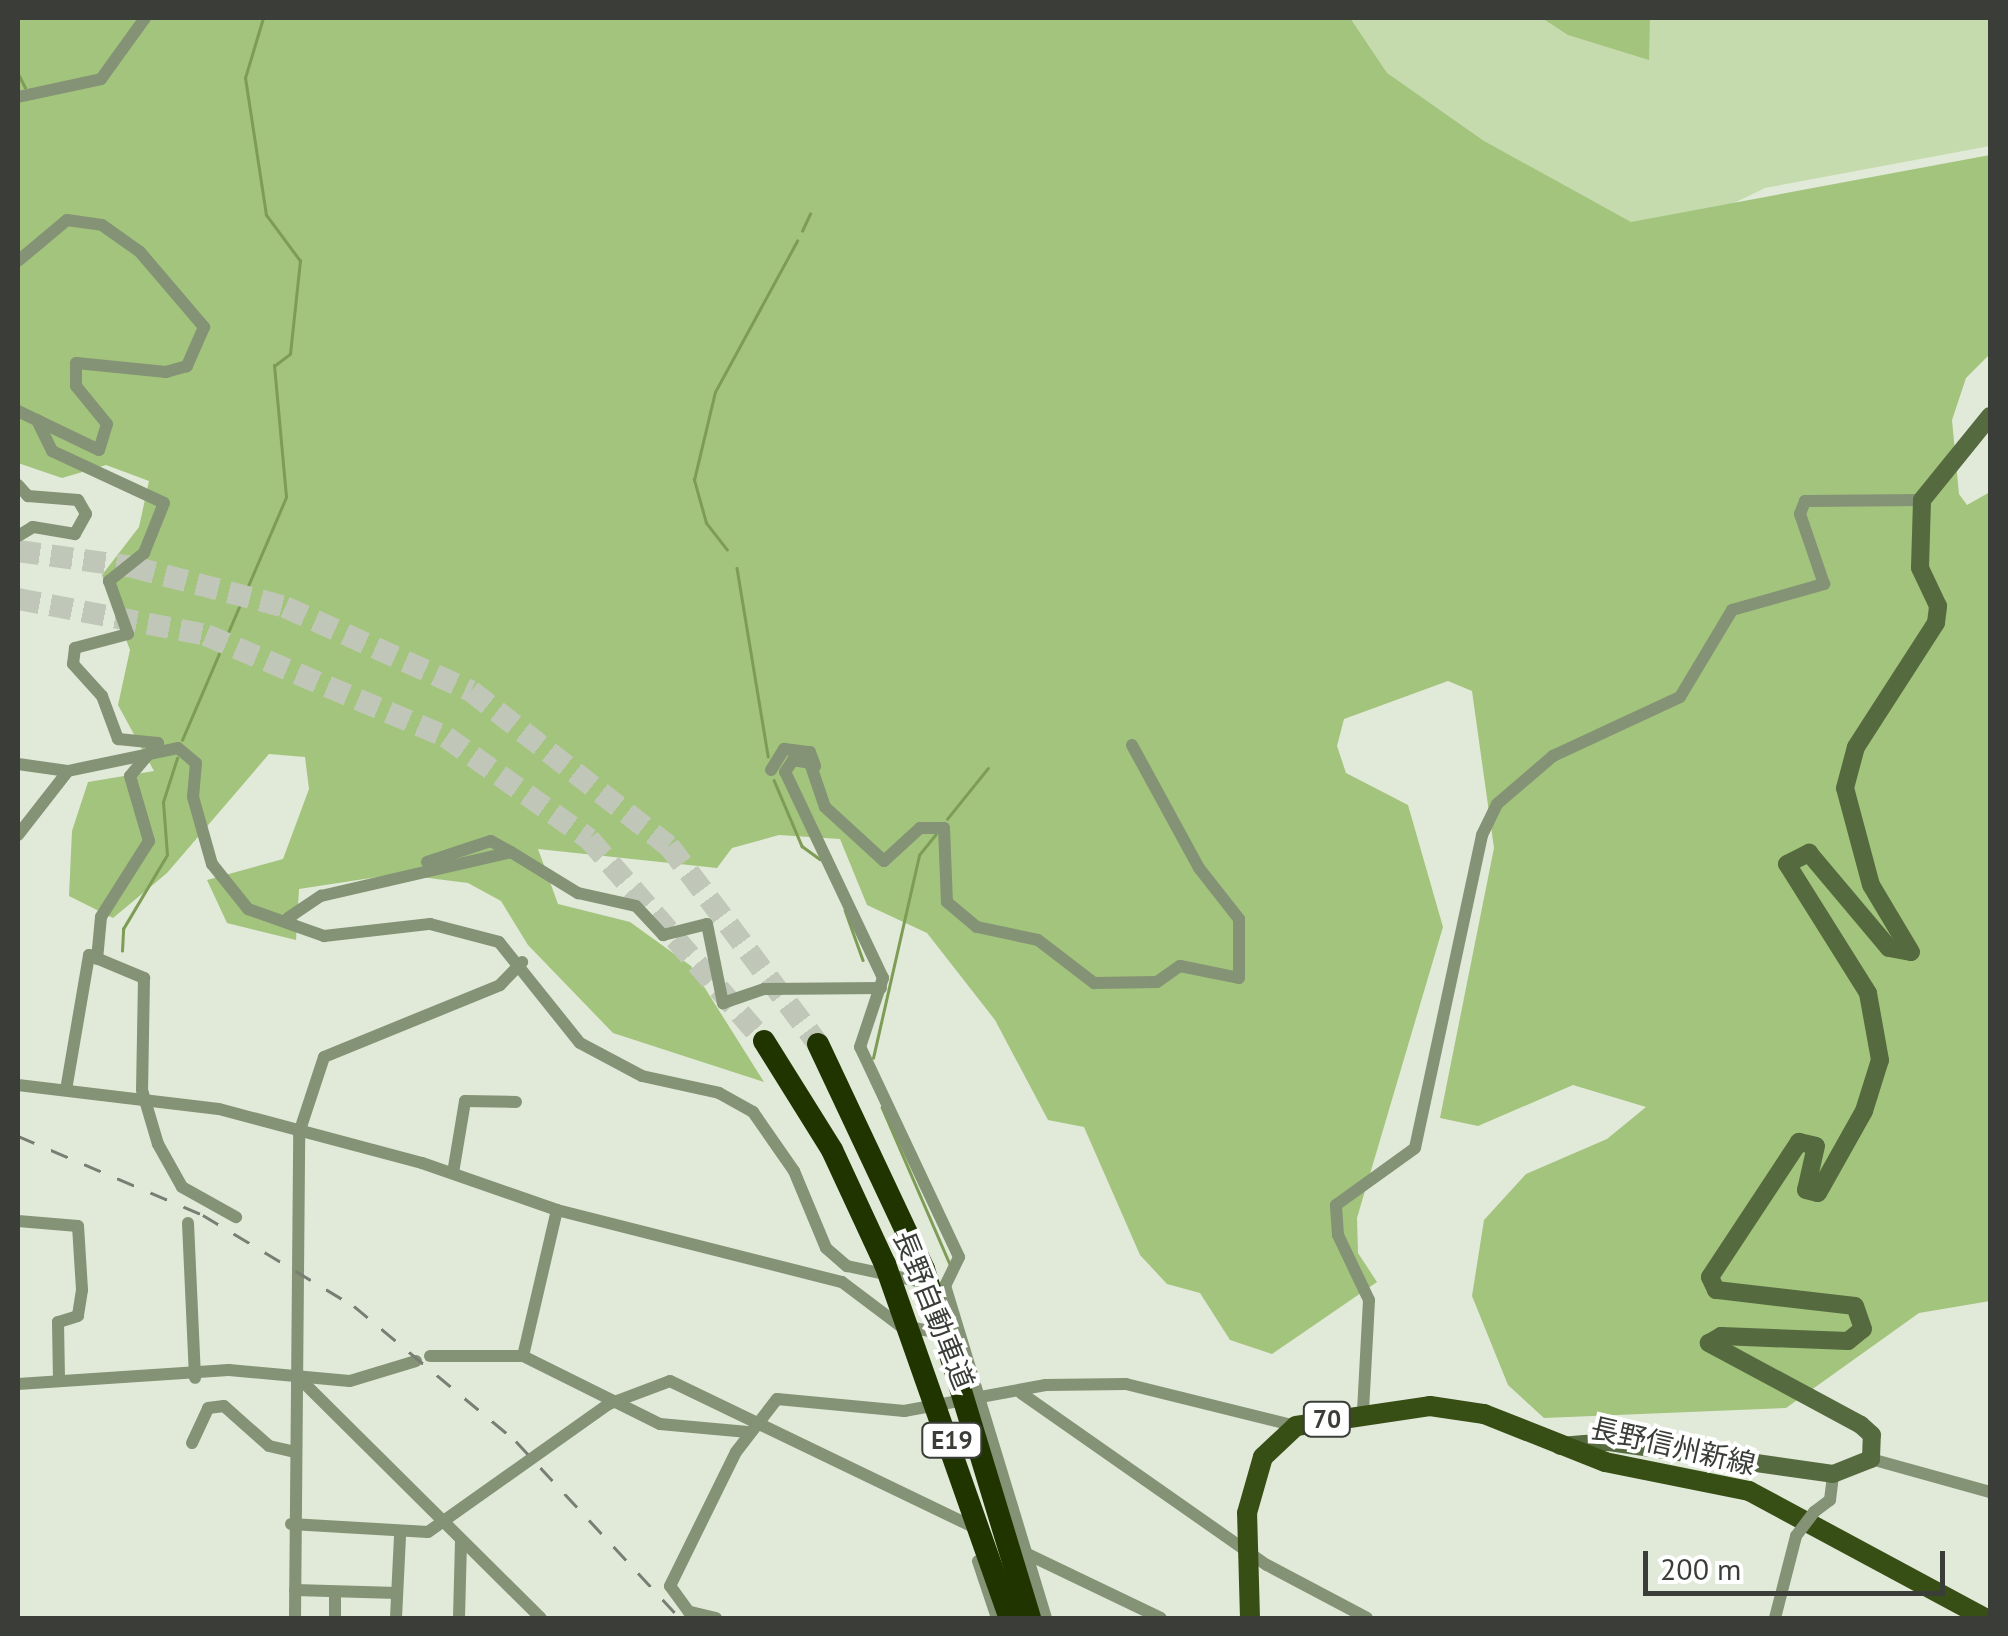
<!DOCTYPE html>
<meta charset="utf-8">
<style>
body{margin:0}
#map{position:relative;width:2008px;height:1636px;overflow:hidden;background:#e1e9d8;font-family:"PT Sans","Noto Sans JP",sans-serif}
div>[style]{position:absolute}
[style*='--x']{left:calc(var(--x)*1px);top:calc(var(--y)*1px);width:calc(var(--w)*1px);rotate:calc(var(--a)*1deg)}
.green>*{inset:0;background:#c5dbad}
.forest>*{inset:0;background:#a3c47d}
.stream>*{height:2.5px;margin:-1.25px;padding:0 1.25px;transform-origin:1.25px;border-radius:1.25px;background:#7d9c56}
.highway-tunnel>*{height:22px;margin-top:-11px;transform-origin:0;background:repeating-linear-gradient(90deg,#c0c7b8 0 22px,transparent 0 33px)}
.street>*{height:12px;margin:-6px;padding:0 6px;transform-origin:6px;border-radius:6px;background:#849275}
.secondary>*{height:18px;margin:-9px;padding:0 9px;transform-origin:9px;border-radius:9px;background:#566a3f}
.primary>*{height:20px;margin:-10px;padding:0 10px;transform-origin:10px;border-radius:10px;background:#374e15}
.highway>*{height:22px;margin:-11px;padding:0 11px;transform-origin:11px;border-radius:11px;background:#203400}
.rail>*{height:2.5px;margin-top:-1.25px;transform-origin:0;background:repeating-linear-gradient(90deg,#797e74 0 18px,transparent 0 36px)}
.street-bridge>*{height:12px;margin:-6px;padding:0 6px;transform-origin:6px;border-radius:6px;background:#849275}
.highway-bridge>*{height:22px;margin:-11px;padding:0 11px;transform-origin:11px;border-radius:11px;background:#203400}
span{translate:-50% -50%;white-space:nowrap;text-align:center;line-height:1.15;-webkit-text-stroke:8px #fff;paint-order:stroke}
.shield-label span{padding:2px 8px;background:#fff;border:2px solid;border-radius:8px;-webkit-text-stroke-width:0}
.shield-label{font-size:25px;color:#3b3e38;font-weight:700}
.street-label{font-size:28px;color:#3b3e38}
.frame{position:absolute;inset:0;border:20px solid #3b3e38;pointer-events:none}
.scale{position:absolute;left:1643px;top:1551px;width:302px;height:45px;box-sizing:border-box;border:5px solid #3b3e38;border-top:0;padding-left:12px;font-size:30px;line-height:35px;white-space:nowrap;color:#3b3e38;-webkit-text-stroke:8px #fff;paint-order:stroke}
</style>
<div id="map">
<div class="green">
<i style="clip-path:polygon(1269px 18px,1990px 18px,1990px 146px,1765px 188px,1653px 242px)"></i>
</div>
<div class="forest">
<i style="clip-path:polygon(18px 18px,1350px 18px,1387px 73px,1484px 141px,1631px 222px,1990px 155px,1990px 354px,1966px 378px,1952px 420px,1959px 494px,1967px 505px,1990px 492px,1990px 1301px,1919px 1313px,1786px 1408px,1544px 1418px,1508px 1385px,1472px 1296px,1484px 1220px,1526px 1174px,1607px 1139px,1646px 1107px,1573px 1085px,1478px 1126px,1440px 1118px,1494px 848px,1472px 691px,1448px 681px,1344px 719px,1337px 746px,1346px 773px,1408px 805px,1443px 927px,1357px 1218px,1358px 1253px,1377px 1282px,1272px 1354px,1230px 1340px,1200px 1293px,1167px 1284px,1140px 1255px,1084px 1127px,1048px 1120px,995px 1020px,927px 933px,867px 905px,840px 839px,779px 835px,732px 848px,717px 868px,538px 849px,558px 904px,630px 922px,691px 966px,764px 1082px,613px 1033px,528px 945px,501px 901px,468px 883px,397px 874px,299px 889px,296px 940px,227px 923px,207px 880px,283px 859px,309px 789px,305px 757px,269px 754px,167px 873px,113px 918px,69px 896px,72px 831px,88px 782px,154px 771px,118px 705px,130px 650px,102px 575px,139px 527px,149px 481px,106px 465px,62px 478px,18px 463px)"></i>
<i style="clip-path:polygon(1542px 18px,1650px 18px,1649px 60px,1568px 35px)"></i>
</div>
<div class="stream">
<i style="--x:18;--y:73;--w:16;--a:63"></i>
<i style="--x:802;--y:231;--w:19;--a:-65"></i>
<i style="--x:727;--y:550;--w:34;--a:-128"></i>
<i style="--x:706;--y:523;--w:45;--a:-105.6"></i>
<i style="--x:694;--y:480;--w:90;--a:-76.6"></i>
<i style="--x:715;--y:392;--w:172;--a:-61.5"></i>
<i style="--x:737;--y:568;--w:191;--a:80.6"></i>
<i style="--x:182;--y:740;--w:264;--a:-66.8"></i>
<i style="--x:286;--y:497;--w:132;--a:-95.2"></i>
<i style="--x:274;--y:366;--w:20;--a:-37"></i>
<i style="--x:290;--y:354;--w:94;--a:-83.9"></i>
<i style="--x:300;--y:261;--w:57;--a:-126.5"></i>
<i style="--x:266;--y:215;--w:139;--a:-98.7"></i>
<i style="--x:245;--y:78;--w:63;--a:-73.3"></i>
<i style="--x:774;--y:780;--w:72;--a:67"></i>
<i style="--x:802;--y:846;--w:22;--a:36"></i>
<i style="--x:947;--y:819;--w:65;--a:-51.2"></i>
<i style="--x:845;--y:910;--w:53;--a:70.2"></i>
<i style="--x:122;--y:951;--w:22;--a:-87"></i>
<i style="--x:123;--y:929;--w:86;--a:-59.3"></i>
<i style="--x:167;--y:855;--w:53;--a:-94.3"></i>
<i style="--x:163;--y:802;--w:46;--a:-72.3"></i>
<i style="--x:873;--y:1058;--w:208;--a:-77.2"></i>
<i style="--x:919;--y:855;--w:26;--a:-51"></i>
<i style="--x:882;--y:1107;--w:171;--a:66.6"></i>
</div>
<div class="highway-tunnel">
<i style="--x:18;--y:551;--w:116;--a:7.9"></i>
<i style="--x:133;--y:567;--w:157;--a:14.7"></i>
<i style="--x:285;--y:607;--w:204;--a:24.3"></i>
<i style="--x:471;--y:691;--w:251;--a:38.1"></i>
<i style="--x:669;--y:846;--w:248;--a:53"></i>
<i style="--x:18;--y:599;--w:191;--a:10.8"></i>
<i style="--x:206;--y:635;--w:261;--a:23"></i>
<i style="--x:446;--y:737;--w:176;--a:35.5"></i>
<i style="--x:589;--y:839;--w:267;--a:49.1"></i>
</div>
<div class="street">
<i style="--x:18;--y:97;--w:85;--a:-12.2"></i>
<i style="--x:101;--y:79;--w:75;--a:-54.2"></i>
<i style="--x:18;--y:261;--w:64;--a:-39.9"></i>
<i style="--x:67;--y:220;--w:35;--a:8"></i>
<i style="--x:102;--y:225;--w:47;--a:35.4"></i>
<i style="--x:140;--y:252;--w:99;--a:49.5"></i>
<i style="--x:204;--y:327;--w:43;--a:113.6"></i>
<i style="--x:187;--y:366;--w:22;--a:164"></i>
<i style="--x:166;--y:372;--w:90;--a:-174.3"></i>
<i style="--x:76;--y:363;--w:23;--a:90"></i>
<i style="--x:76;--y:386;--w:49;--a:50.8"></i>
<i style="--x:107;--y:424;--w:27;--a:107"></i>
<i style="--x:99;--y:450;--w:90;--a:-154.3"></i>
<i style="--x:37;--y:420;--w:34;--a:64"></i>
<i style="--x:52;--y:451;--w:123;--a:24.9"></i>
<i style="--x:164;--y:503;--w:54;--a:111.8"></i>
<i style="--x:144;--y:553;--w:45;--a:141.3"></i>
<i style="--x:109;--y:581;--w:56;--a:70.3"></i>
<i style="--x:128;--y:634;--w:55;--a:165.2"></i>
<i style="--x:75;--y:648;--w:16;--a:97"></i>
<i style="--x:73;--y:664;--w:43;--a:47.8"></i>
<i style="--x:102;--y:696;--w:46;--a:69.6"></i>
<i style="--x:118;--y:739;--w:40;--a:5.7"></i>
<i style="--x:158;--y:743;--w:43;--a:130.3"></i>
<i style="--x:130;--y:776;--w:68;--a:73.7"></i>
<i style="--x:149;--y:841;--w:90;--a:122.3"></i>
<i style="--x:101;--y:917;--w:42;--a:95.4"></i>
<i style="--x:18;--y:485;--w:15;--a:48"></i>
<i style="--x:28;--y:496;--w:50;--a:4.6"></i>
<i style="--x:78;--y:500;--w:16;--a:60"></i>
<i style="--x:86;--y:514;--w:23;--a:119"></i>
<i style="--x:75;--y:534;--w:43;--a:-170.5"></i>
<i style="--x:33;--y:527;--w:17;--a:149"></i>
<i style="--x:18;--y:764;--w:50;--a:8"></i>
<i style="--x:68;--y:771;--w:112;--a:-11.8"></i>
<i style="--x:178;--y:748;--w:23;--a:40"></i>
<i style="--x:196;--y:763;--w:34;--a:95"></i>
<i style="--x:193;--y:797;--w:70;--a:74.2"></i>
<i style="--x:212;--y:864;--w:58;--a:51.3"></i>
<i style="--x:248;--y:909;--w:81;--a:19.6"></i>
<i style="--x:324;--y:936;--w:107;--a:-6.5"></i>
<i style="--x:430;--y:924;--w:71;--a:14.6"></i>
<i style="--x:499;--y:942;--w:129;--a:51.3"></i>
<i style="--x:580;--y:1043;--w:70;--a:28"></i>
<i style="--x:642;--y:1076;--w:79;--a:12.4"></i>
<i style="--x:719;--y:1093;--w:39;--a:29"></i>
<i style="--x:753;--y:1112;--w:72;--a:55.2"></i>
<i style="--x:794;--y:1171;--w:83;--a:67.4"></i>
<i style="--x:826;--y:1248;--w:28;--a:41"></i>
<i style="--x:847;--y:1266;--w:87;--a:12"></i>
<i style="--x:771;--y:770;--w:25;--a:-58"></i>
<i style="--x:784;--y:749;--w:26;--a:7"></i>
<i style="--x:810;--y:752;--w:15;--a:70"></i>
<i style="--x:18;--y:835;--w:81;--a:-52"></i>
<i style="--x:427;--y:862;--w:67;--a:-18.2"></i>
<i style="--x:491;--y:841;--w:23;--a:29"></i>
<i style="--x:288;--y:918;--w:40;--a:-34"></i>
<i style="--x:321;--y:896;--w:195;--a:-13"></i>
<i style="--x:511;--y:852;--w:79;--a:31.5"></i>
<i style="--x:578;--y:893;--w:59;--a:12.6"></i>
<i style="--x:636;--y:906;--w:40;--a:47"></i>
<i style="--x:663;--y:935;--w:45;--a:-14"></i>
<i style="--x:707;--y:924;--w:81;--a:78.6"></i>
<i style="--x:723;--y:1003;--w:43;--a:-18.9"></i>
<i style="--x:764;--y:989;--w:117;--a:-0.5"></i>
<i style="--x:18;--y:1085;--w:202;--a:6.8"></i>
<i style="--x:219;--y:1109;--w:210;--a:14.9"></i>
<i style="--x:422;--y:1163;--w:143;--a:19.2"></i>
<i style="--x:557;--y:1210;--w:294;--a:14.2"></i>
<i style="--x:842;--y:1282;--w:71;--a:37"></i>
<i style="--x:899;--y:1325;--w:47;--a:11.1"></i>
<i style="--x:66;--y:1090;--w:137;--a:-80.3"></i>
<i style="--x:89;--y:955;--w:60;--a:22.7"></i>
<i style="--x:144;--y:978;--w:112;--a:91"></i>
<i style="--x:142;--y:1090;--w:56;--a:73.5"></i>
<i style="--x:158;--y:1144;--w:49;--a:60.8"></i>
<i style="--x:182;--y:1187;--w:62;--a:29.1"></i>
<i style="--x:299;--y:1133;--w:80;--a:-71.8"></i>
<i style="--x:324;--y:1057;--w:190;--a:-22.2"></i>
<i style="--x:500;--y:985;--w:32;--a:-46"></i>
<i style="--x:453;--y:1173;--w:73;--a:-80.5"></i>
<i style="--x:465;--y:1101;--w:51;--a:1.1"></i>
<i style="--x:18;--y:1221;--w:60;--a:4.8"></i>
<i style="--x:78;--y:1226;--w:64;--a:86.4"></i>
<i style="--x:82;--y:1290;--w:26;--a:99"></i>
<i style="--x:78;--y:1316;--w:21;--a:163"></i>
<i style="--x:58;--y:1322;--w:59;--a:89"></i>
<i style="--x:188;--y:1223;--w:155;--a:87.4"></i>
<i style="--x:430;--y:1356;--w:93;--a:0"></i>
<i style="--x:523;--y:1356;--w:153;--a:26.4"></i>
<i style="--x:660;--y:1424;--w:88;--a:5.2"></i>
<i style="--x:523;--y:1356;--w:150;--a:-76.9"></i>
<i style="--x:296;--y:1375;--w:345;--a:44.8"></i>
<i style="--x:18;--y:1384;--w:211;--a:-3.8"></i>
<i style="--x:229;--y:1370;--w:121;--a:5.2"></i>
<i style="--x:350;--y:1381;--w:69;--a:-16.9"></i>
<i style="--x:1021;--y:1393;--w:300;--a:35"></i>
<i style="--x:1267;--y:1565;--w:113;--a:27.9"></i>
<i style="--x:1363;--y:1411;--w:111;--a:-86.9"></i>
<i style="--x:1369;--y:1300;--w:72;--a:-115.5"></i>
<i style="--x:1338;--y:1235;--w:30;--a:-94"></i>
<i style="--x:1336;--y:1205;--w:97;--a:-35.8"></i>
<i style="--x:1415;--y:1148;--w:320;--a:-77.9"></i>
<i style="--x:1482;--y:835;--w:34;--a:-64"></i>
<i style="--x:1497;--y:804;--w:74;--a:-40.6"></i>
<i style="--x:1553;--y:756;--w:140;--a:-24.9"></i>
<i style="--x:1680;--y:697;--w:101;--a:-59.1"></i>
<i style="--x:1732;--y:610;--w:96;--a:-15.8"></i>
<i style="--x:1824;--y:584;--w:74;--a:-108.9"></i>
<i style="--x:1800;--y:514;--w:14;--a:-69"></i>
<i style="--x:1805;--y:501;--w:117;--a:-0.5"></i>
<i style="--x:192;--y:1443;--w:38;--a:-65"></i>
<i style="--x:208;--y:1408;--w:16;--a:-7"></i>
<i style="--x:224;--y:1406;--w:60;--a:41.6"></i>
<i style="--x:269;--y:1446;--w:23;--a:13"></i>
<i style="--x:1871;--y:1459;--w:123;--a:15.5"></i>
<i style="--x:1814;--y:1512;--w:20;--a:-37"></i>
<i style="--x:1830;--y:1500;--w:26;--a:-83"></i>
<i style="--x:291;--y:1524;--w:137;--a:3.3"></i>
<i style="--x:428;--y:1532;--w:222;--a:-35.3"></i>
<i style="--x:609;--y:1404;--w:65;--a:-20.7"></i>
<i style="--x:670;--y:1381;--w:341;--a:25.7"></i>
<i style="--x:1021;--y:1551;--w:155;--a:25.6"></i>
<i style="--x:978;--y:1561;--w:60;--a:71.6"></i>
<i style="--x:295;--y:1590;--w:102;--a:1.7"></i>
<i style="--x:295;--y:1618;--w:485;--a:-89.5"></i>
<i style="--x:335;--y:1618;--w:26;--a:-90"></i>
<i style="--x:396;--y:1618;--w:83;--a:-87.2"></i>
<i style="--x:459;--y:1618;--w:76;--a:-88.5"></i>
<i style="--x:716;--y:1618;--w:28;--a:-167"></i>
<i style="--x:689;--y:1612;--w:32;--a:-126"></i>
<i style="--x:670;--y:1586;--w:149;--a:-63.8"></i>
<i style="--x:736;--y:1452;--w:67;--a:-52.3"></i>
<i style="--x:777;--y:1399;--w:128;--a:5.4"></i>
<i style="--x:904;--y:1411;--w:144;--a:-10.4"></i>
<i style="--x:1046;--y:1385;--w:80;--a:-0.7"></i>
<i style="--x:1126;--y:1384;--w:175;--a:13.9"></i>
<i style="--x:1046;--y:1618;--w:347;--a:-106.9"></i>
<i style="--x:945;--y:1286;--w:32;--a:-64"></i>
<i style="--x:959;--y:1257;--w:232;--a:-115.2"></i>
<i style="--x:860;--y:1047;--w:73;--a:-71.6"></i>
<i style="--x:883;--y:978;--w:228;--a:-115.4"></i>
<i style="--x:785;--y:772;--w:14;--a:-56"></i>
<i style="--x:793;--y:760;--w:17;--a:10"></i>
<i style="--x:810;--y:763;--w:46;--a:71.2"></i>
<i style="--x:825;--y:807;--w:80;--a:42.5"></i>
<i style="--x:884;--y:861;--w:49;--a:-42.5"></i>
<i style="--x:920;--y:828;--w:24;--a:0"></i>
<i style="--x:944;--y:828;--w:74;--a:87.7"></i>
<i style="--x:947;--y:902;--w:39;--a:40"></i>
<i style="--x:977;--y:927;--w:62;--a:12"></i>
<i style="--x:1038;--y:940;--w:71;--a:37.5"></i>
<i style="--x:1094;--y:983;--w:63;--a:-0.9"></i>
<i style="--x:1157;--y:982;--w:28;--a:-35"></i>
<i style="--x:1180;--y:966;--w:60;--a:11.5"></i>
<i style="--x:1239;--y:978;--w:59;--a:-90"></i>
<i style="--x:1239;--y:919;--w:65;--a:-128.1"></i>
<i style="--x:1199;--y:868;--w:140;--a:-118.6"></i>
<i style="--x:1775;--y:1618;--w:85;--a:-75.6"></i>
</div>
<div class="secondary">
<i style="--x:1560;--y:1446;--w:49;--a:-4.7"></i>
<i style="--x:1609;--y:1442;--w:226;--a:8.1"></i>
<i style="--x:1833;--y:1474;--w:41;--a:-21.5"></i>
<i style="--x:1871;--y:1459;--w:24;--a:-88"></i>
<i style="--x:1872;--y:1435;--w:15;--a:-138"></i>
<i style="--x:1861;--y:1425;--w:173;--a:-151.7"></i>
<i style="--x:1709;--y:1343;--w:14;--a:-30"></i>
<i style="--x:1721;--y:1336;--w:127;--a:2.3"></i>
<i style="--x:1848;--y:1341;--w:19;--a:-39"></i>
<i style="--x:1863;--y:1329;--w:24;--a:-109"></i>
<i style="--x:1855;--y:1306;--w:140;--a:-173.4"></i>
<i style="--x:1716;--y:1290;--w:14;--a:-115"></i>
<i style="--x:1710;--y:1277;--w:162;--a:-56.6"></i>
<i style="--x:1799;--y:1142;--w:17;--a:13"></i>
<i style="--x:1816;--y:1146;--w:45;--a:102.8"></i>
<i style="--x:1806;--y:1190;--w:12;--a:14"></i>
<i style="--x:1818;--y:1193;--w:94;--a:-60.7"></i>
<i style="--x:1864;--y:1111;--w:53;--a:-72.6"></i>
<i style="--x:1880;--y:1060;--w:68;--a:-100.2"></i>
<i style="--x:1868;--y:993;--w:152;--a:-122.1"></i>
<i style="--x:1787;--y:864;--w:25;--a:-27"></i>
<i style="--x:1809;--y:853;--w:124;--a:49.9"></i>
<i style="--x:1889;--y:948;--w:22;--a:10"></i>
<i style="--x:1911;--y:952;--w:78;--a:-120.8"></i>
<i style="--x:1871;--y:885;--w:100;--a:-105"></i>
<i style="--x:1845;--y:788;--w:42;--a:-75"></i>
<i style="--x:1856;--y:747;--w:148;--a:-57.2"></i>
<i style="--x:1936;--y:623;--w:17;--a:-83"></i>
<i style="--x:1938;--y:606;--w:42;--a:-115.3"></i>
<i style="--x:1920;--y:568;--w:68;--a:-88.3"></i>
<i style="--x:1922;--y:500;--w:108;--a:-51"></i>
</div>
<div class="primary">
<i style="--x:1250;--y:1618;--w:105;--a:-91.6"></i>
<i style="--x:1247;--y:1513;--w:58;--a:-74.1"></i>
<i style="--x:1263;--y:1457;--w:45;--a:-43.2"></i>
<i style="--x:1296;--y:1426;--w:135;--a:-8.5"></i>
<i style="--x:1430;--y:1406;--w:55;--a:8.4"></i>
<i style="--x:1484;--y:1414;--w:130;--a:21.6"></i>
<i style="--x:1605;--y:1462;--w:147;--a:11.4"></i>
<i style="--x:1749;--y:1491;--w:268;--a:28.3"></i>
</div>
<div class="highway">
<i style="--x:764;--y:1041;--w:128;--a:58"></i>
<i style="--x:832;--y:1150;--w:126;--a:65.1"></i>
<i style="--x:818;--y:1044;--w:249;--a:64.8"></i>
</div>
<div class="rail">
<i style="--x:18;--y:1136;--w:201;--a:23.1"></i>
<i style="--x:203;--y:1215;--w:176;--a:31.1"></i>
<i style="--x:354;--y:1306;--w:211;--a:39.8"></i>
<i style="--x:516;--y:1441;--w:241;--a:47.2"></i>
</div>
<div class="street-bridge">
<i style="--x:1796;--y:1536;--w:30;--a:-53"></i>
</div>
<div class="highway-bridge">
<i style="--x:885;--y:1264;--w:375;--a:70.6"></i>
<i style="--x:924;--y:1269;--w:365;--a:73.1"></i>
</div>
<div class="shield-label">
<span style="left:1327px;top:1419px">70</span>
<span style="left:952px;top:1440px">E19</span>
</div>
<div class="street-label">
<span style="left:934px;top:1310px;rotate:68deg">長野自動車道</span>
<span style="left:1673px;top:1446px;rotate:13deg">長野信州新線</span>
</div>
<div class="frame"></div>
<div class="scale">200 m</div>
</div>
